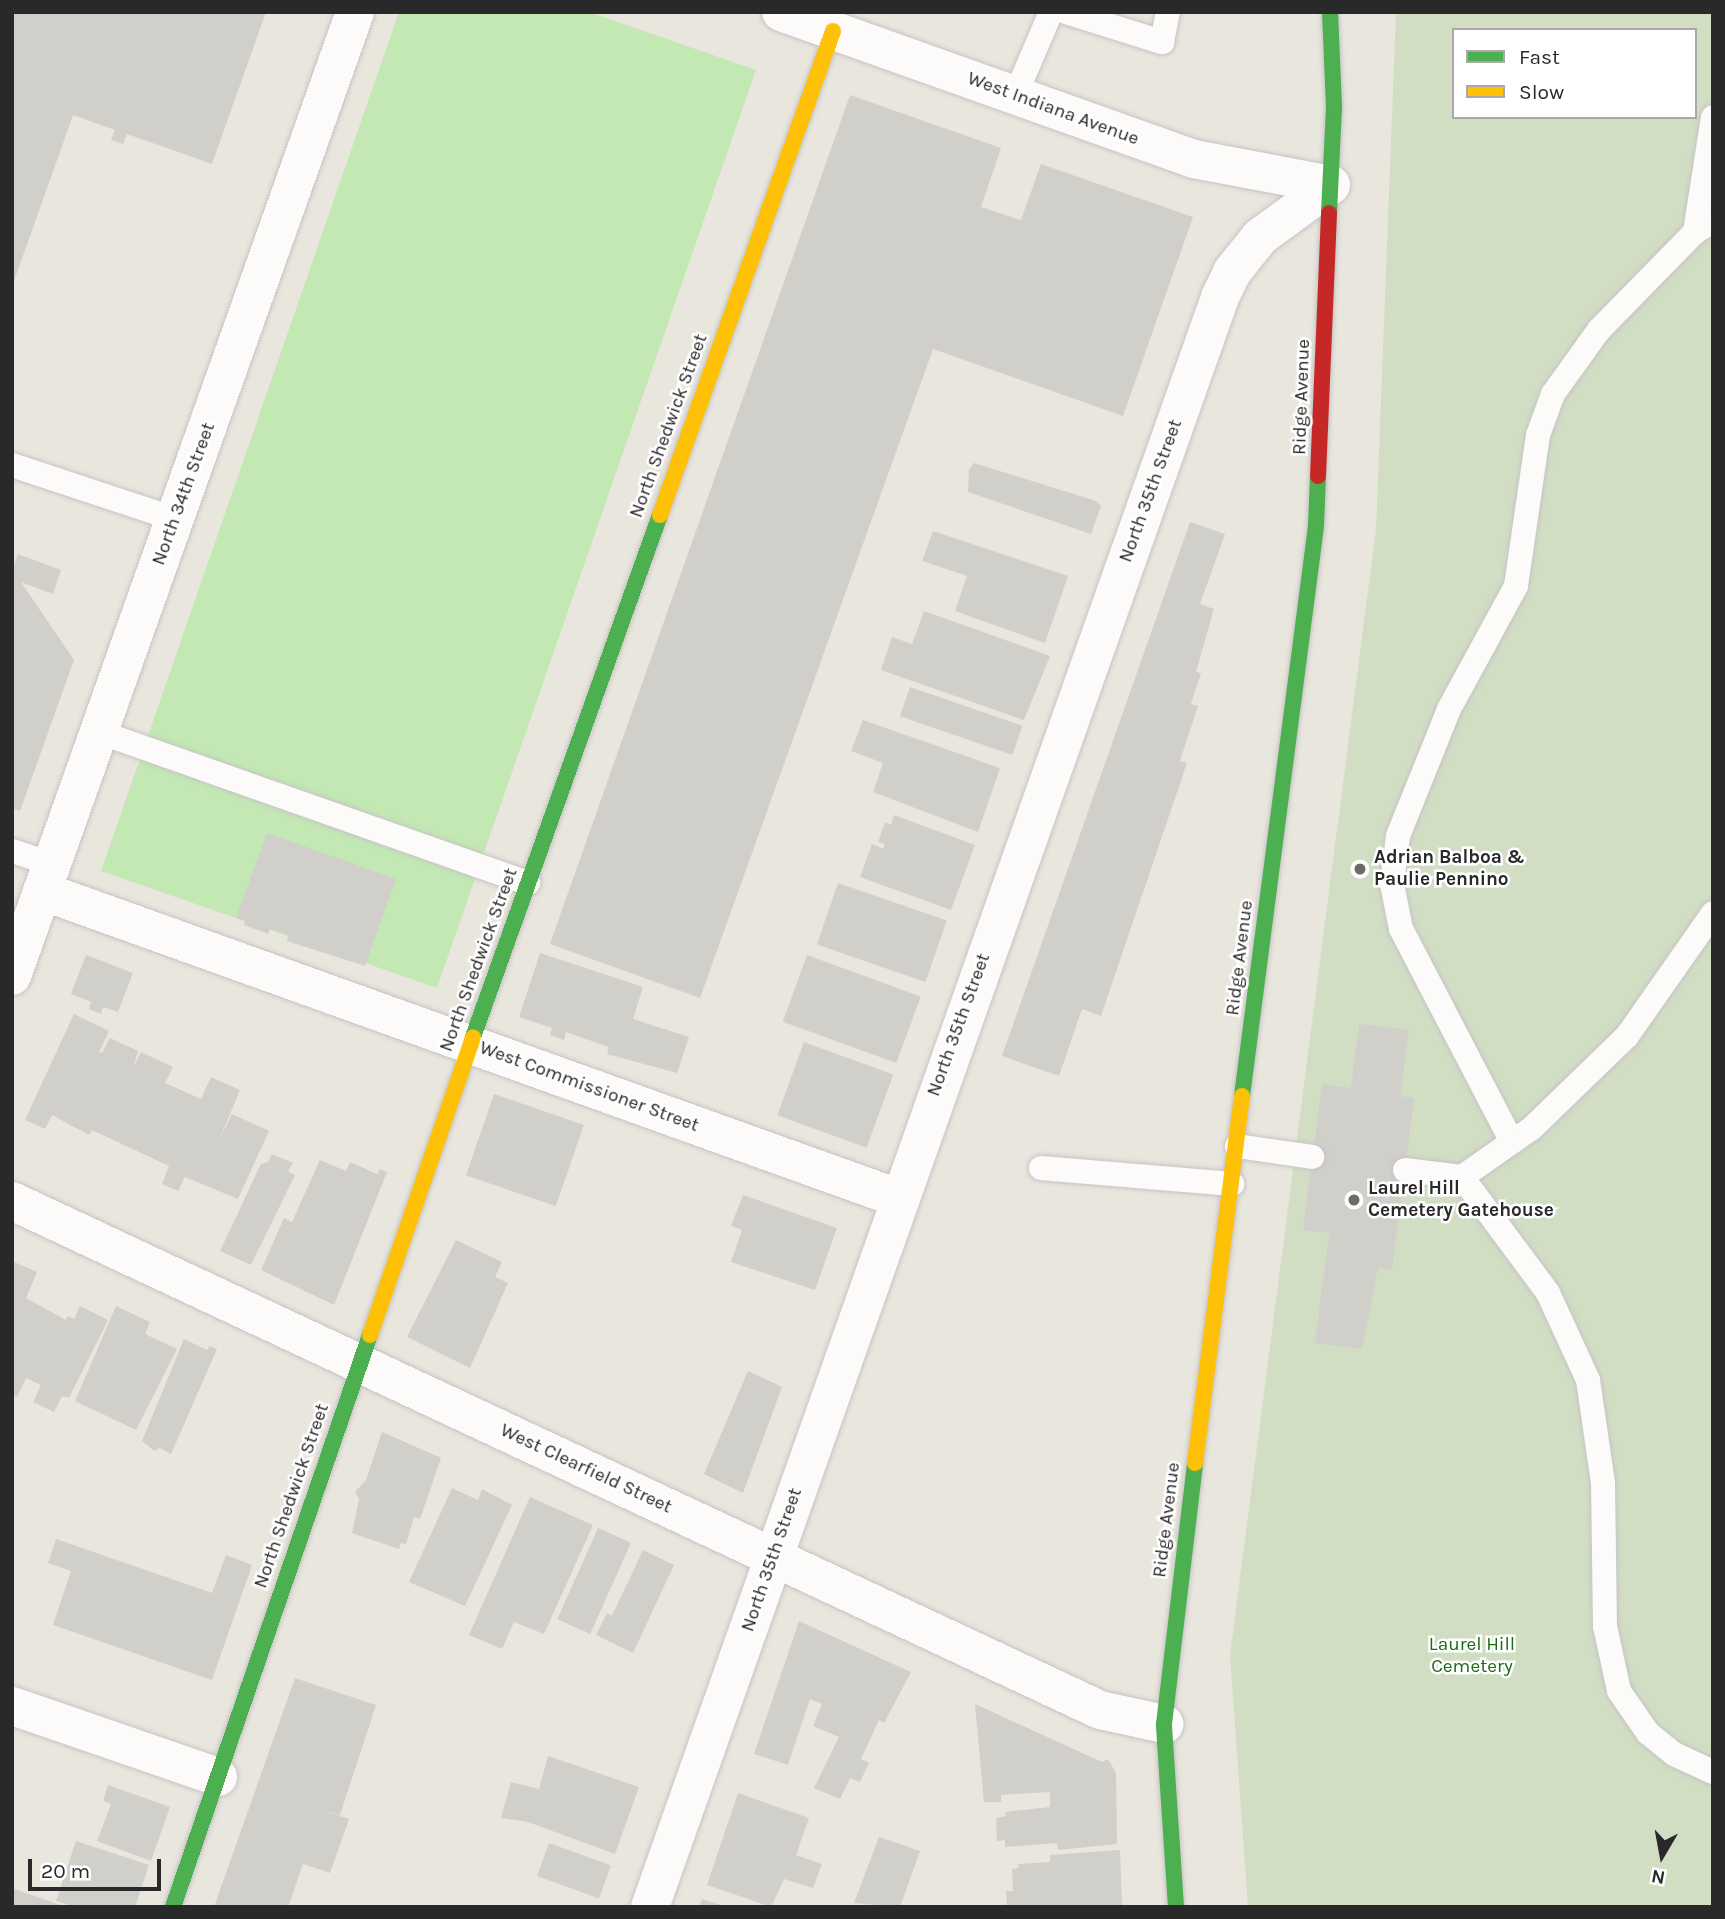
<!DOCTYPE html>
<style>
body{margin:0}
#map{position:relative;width:1725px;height:1919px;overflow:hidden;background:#e9e6de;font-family:Karla,sans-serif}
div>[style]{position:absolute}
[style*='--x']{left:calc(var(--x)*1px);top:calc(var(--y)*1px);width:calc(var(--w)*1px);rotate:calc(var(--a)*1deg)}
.green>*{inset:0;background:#c3e8b4}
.cemetery>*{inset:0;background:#d1dec4}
.building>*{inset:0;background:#d1cfca;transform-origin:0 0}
.roads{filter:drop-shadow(0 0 2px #c6c4c4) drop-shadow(0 0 2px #c6c4c4)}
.lane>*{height:24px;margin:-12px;padding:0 12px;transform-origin:12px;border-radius:12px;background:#fcfbfa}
.street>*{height:38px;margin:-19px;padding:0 19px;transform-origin:19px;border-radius:19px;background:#fcfbfa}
.fast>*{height:16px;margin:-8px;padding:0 8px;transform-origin:8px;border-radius:8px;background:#4caf50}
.slow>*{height:16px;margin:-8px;padding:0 8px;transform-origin:8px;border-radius:8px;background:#ffc107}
.jam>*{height:16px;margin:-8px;padding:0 8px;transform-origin:8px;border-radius:8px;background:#c62828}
.dots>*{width:19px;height:19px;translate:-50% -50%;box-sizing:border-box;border:4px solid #fff;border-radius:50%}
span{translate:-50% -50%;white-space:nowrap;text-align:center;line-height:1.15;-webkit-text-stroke:5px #fff;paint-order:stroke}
.street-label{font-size:19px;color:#292929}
.poi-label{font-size:19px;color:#292929;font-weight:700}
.left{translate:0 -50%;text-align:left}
.park-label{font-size:19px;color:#1a6c13}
.frame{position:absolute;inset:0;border:14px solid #292929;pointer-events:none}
.legend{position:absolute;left:1452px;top:28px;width:245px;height:91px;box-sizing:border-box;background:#fff;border:2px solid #a9a9a9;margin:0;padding:9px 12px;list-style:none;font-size:21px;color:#292929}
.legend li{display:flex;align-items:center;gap:14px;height:35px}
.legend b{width:35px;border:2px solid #a9a9a9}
.north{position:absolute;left:1627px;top:1821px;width:70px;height:70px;-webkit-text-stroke:5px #fff;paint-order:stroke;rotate:190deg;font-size:19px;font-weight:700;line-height:28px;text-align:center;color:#292929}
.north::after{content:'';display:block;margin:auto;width:24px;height:32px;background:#292929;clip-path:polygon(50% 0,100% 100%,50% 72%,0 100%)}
.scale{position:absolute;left:28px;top:1859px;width:133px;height:32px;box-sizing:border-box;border:4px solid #292929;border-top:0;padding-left:9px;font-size:21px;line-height:24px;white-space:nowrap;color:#292929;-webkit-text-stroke:5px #fff;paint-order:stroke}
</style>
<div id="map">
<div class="green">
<i style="clip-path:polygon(399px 12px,589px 12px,756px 70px,437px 988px,101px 871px)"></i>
</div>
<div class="cemetery">
<i style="clip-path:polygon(evenodd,1396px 12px,1713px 12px,1713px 1907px,1248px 1907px,1230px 1655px,1376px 529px,1396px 12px,1454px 30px,1695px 30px,1695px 117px,1454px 117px,1454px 30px)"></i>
</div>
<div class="building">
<i style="clip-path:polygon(12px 12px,266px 12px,212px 164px,127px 134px,123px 144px,111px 140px,115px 130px,73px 115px,13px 284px)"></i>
<i style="clip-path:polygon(850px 95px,1001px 148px,981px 207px,1021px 220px,1041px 164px,1193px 217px,1123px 416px,933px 349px,700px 998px,550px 944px)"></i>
<i style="clip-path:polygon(974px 463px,1096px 501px,1101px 506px,1091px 534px,968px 492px,969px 470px)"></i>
<i style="clip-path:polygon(1190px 522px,1225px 534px,1200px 604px,1214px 609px,1196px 672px,1201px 673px,1191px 704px,1198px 706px,1180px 761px,1187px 763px,1101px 1016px,1082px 1009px,1059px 1076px,1002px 1056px)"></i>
<i style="clip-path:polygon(933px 531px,1068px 576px,1045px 643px,955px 611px,967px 576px,922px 561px)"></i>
<i style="clip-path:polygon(18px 554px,61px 570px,53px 594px,21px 582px,74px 660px,20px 811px,12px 808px,12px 571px)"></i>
<i style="clip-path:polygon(924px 611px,1050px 656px,1024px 720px,881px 670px,892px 637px,912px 644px)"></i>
<i style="left:910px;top:687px;width:119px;height:31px;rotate:19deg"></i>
<i style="clip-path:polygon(863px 720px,1000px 768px,978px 832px,873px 792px,883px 763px,851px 751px)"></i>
<i style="clip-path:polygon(894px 815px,975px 845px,951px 910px,860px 877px,872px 844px,883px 849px,885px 844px,878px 842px,885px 822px,891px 825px)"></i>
<i style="clip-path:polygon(267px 833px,396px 879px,365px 966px,287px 941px,288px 935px,270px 929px,268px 934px,244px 925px,245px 921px,236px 918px)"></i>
<i style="left:838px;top:883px;width:115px;height:65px;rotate:19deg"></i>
<i style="clip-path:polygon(540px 953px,643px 987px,633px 1019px,689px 1037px,677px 1073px,607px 1054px,609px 1047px,566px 1032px,564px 1040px,550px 1035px,552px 1028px,519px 1017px)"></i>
<i style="clip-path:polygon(86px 955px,133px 973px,118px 1012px,103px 1007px,101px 1014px,89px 1009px,91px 1002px,71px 994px)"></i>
<i style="left:807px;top:955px;width:121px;height:71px;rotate:20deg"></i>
<i style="clip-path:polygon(74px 1014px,109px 1031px,99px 1052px,102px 1053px,110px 1038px,138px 1051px,133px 1068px,141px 1052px,173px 1067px,165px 1083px,201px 1099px,211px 1077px,240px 1090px,219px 1140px,232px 1114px,269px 1131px,238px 1199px,185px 1177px,178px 1191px,162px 1184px,169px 1166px,92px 1130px,89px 1135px,52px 1115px,45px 1129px,25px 1120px)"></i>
<i style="clip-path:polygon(1359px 1024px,1409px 1030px,1400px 1096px,1414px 1098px,1392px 1270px,1378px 1268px,1362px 1349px,1315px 1343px,1329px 1233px,1303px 1230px,1322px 1084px,1351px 1088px)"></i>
<i style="left:804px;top:1042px;width:95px;height:78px;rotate:20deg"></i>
<i style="left:494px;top:1094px;width:95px;height:86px;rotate:19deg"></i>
<i style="clip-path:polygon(272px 1154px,293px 1163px,288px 1171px,295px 1175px,251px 1265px,220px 1251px,261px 1164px,268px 1162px)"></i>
<i style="clip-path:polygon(320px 1160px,346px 1171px,350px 1162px,377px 1174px,380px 1169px,387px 1172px,334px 1305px,261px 1270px,284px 1218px,292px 1222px)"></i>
<i style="clip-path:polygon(743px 1195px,837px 1228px,815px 1290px,731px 1262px,742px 1230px,731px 1226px)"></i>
<i style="clip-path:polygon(456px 1240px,502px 1262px,495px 1277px,508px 1283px,470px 1368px,407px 1337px)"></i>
<i style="clip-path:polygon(12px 1261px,37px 1272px,26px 1298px,66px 1320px,68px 1316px,74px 1319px,80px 1306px,108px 1320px,69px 1398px,62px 1396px,54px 1412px,33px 1402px,41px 1385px,26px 1378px,17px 1397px,12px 1394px)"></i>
<i style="clip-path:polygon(116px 1306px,150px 1322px,145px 1334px,177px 1349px,136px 1430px,75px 1401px)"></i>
<i style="clip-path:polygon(184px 1339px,207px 1350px,210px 1346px,217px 1349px,171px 1454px,160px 1448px,154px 1451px,142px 1441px)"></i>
<i style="clip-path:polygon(748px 1371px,782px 1387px,743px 1493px,704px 1474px)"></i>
<i style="clip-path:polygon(382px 1432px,441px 1458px,420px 1519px,414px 1517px,406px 1544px,401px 1543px,399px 1549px,352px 1533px,359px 1499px,355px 1492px,366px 1480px)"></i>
<i style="clip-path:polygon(452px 1488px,478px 1500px,482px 1489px,512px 1505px,465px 1606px,409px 1582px)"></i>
<i style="clip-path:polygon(530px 1497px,593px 1525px,544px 1634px,514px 1622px,502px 1649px,469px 1635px)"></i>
<i style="left:598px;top:1528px;width:36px;height:100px;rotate:24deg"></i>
<i style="clip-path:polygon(56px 1539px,212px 1593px,226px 1555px,252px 1565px,212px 1680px,53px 1625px,71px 1571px,48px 1563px)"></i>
<i style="clip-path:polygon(643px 1550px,674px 1565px,633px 1653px,596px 1635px,607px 1613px,612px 1616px)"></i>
<i style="clip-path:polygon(799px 1621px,911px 1672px,884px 1723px,879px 1720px,861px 1759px,869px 1763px,860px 1782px,850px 1778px,840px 1799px,814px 1788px,839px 1737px,813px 1726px,822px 1704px,810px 1699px,788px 1765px,754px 1754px)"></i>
<i style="clip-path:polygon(295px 1678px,376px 1705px,340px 1815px,320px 1809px,349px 1819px,340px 1845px,330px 1873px,303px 1864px,288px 1907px,214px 1907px)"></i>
<i style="clip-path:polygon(975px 1704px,1102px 1762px,1108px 1759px,1116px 1773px,1117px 1844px,1058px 1850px,1057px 1843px,1005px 1847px,1005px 1840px,997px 1841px,996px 1818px,1006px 1816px,1005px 1812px,1050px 1807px,1050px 1792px,1001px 1795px,1001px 1802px,984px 1802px)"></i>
<i style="clip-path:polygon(548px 1756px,639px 1787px,615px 1854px,528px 1822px,501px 1818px,511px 1782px,539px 1789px)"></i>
<i style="clip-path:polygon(108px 1785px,170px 1807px,151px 1861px,97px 1841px,111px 1804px,103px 1801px)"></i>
<i style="clip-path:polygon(738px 1793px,809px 1818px,796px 1855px,822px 1864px,813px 1888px,784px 1879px,771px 1907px,707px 1885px)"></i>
<i style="clip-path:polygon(879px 1837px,920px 1851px,900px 1907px,854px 1903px)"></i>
<i style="clip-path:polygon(76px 1841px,149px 1865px,135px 1907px,74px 1907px,56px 1901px)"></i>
<i style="left:549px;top:1843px;width:66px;height:35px;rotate:20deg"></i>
<i style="clip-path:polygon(1120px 1850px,1122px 1907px,1007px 1907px,1006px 1891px,1013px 1891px,1012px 1869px,1019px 1868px,1018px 1864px,1050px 1862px,1050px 1855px)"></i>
<i style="clip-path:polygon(12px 1888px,63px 1906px,63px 1907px,12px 1907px)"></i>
<i style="clip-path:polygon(702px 1899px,724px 1906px,724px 1907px,699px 1907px)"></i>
</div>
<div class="roads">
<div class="lane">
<i style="--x:1066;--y:12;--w:101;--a:17.4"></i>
<i style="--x:1162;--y:42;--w:31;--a:-79"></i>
<i style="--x:1015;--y:96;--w:91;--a:-66.8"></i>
<i style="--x:1695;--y:232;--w:116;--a:-81.1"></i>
<i style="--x:12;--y:465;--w:172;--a:18.3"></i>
<i style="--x:99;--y:732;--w:455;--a:19.4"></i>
<i style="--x:12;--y:851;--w:41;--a:18.4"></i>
<i style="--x:1512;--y:1142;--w:240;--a:-117.5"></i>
<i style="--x:1401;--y:929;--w:46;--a:-101.3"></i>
<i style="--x:1392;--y:884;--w:48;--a:-82.9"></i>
<i style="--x:1398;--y:836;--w:137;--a:-68.1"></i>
<i style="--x:1449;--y:709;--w:140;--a:-61.4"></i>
<i style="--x:1516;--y:586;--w:153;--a:-81.7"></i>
<i style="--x:1538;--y:435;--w:44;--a:-69.9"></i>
<i style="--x:1553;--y:394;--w:79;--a:-54.3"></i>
<i style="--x:1599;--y:330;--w:137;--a:-45.6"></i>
<i style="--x:1695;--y:232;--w:21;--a:-31"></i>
<i style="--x:1237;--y:1146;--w:76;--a:8.3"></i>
<i style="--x:1041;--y:1168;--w:192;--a:4.8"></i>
<i style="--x:1405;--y:1170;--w:57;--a:7"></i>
<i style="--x:1462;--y:1177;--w:85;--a:-35"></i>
<i style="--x:1532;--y:1128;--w:132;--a:-44.1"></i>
<i style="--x:1627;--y:1036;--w:150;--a:-55"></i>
<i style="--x:1462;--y:1177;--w:144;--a:53.4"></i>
<i style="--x:1548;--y:1293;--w:96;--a:65.3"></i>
<i style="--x:1588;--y:1380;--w:104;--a:81.7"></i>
<i style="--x:1603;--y:1483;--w:143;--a:89.2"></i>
<i style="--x:1605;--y:1626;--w:66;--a:77.8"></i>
<i style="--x:1619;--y:1691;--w:51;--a:55.4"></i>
<i style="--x:1648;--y:1733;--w:33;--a:39"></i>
<i style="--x:1674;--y:1754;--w:43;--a:24.8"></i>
</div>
<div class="street">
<i style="--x:781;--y:12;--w:438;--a:19.6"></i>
<i style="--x:1194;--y:159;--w:139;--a:10.7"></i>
<i style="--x:42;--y:891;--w:909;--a:19.73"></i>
<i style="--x:12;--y:976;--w:1023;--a:-70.41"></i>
<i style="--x:12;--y:1201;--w:1201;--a:25.07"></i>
<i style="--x:1100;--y:1710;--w:66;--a:12.3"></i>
<i style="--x:12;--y:1706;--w:218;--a:19"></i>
<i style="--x:650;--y:1907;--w:1708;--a:-70.5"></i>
<i style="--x:1220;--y:297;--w:28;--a:-64"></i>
<i style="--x:1232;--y:272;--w:45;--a:-51.3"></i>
<i style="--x:1260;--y:237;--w:88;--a:-36.2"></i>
</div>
<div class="fast">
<i style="--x:1329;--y:213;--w:106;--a:-87.3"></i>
<i style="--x:1334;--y:107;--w:95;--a:-92.4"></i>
<i style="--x:473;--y:1037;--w:554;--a:-70.29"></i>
<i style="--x:1242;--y:1096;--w:575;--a:-82.6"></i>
<i style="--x:1316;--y:526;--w:50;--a:-87.7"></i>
<i style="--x:173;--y:1907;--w:605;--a:-71"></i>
<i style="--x:1176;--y:1907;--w:183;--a:-93.8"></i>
<i style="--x:1164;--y:1724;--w:263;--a:-83.2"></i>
</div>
<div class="slow">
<i style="--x:660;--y:515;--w:514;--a:-70.33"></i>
<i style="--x:370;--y:1335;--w:315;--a:-70.9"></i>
<i style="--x:1195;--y:1463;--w:370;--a:-82.7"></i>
</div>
<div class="jam">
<i style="--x:1318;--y:476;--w:263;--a:-87.6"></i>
</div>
</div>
<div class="dots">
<i style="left:1360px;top:869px;background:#6c6b68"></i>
<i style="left:1354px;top:1200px;background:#6c6b68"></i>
</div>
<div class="street-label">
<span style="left:1053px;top:109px;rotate:20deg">West Indiana Avenue</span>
<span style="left:1302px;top:397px;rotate:-88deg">Ridge Avenue</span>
<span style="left:669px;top:426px;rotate:-70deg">North Shedwick Street</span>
<span style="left:1151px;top:491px;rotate:-70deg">North 35th Street</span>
<span style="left:184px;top:494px;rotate:-70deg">North 34th Street</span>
<span style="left:1240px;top:958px;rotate:-83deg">Ridge Avenue</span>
<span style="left:479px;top:960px;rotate:-70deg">North Shedwick Street</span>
<span style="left:959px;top:1025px;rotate:-70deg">North 35th Street</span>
<span style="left:589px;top:1087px;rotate:20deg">West Commissioner Street</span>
<span style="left:586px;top:1469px;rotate:25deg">West Clearfield Street</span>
<span style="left:292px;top:1496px;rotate:-71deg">North Shedwick Street</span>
<span style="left:1167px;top:1520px;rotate:-83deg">Ridge Avenue</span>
<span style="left:772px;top:1560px;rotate:-71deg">North 35th Street</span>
</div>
<div class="poi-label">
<span class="left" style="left:1374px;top:869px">Adrian Balboa &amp;<br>Paulie Pennino</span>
<span class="left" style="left:1368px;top:1200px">Laurel Hill<br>Cemetery Gatehouse</span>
</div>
<div class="park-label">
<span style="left:1472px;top:1656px">Laurel Hill<br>Cemetery</span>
</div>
<div class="frame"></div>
<ul class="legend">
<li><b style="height:9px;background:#4caf50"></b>Fast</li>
<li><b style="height:9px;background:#ffc107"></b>Slow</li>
</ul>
<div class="north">N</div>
<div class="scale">20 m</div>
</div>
